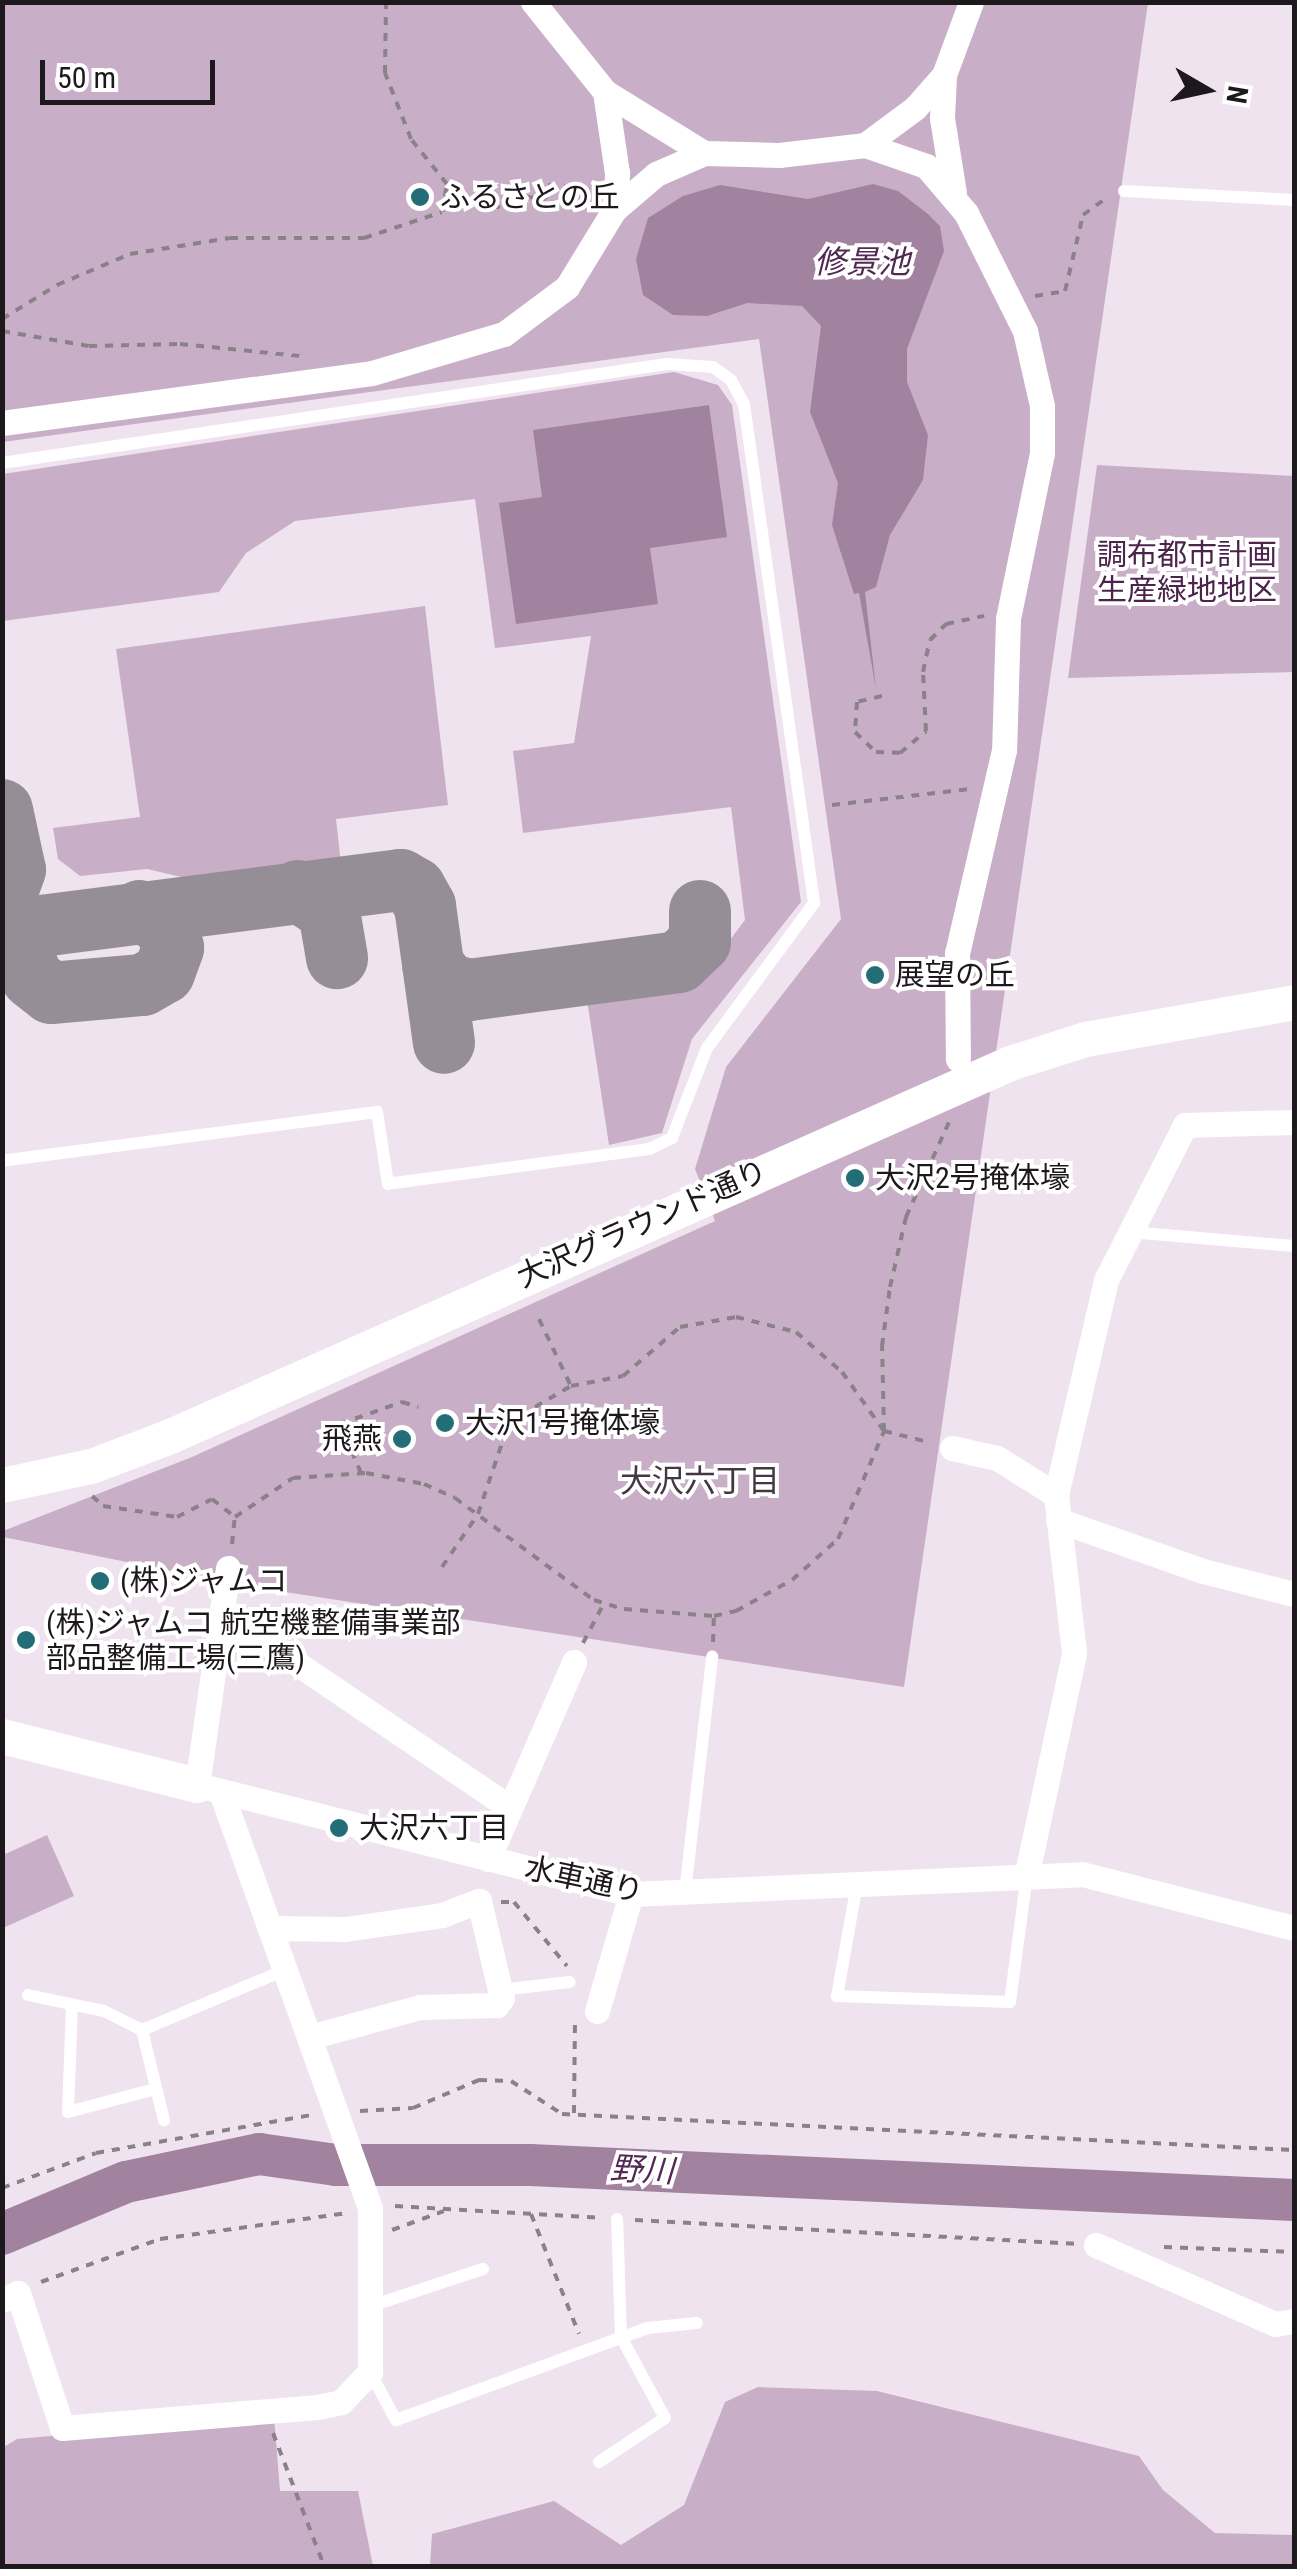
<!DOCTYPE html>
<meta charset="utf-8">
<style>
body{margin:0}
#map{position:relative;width:1297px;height:2569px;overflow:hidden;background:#efe3ef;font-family:"Roboto Condensed","Noto Sans JP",sans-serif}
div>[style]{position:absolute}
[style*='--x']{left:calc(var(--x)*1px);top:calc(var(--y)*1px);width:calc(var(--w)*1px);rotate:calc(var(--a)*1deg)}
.green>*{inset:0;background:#c9aec8}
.water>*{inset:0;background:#a183a0}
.river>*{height:42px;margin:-21px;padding:0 21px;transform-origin:21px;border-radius:21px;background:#a183a0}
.taxiway>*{height:62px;margin:-31px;padding:0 31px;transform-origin:31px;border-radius:31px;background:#968e96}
.path>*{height:4px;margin-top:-2px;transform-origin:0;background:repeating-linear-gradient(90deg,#8a8189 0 8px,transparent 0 16px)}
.lane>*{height:12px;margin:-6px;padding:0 6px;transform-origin:6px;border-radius:6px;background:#fff}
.street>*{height:25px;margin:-12.5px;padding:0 12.5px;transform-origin:12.5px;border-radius:12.5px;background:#fff}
.secondary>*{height:35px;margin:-17.5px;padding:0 17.5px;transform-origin:17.5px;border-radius:17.5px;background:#fff}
.dots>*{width:28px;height:28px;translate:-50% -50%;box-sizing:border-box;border:5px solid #fff;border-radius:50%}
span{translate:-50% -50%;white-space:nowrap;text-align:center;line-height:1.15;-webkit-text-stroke:8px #fff;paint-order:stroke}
.poi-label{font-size:30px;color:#1d181c}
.left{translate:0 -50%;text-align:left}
.right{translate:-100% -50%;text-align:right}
.park-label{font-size:30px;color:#4b234b}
.street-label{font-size:30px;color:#1d181c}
.water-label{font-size:32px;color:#522952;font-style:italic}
.neighbourhood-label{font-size:32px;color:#423842}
.frame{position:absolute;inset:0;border:5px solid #1d181c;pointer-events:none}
.north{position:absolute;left:1157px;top:40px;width:100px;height:100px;-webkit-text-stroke:8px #fff;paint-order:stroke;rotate:99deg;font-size:28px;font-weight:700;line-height:40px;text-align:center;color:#1d181c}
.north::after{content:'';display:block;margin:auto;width:35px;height:45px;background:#1d181c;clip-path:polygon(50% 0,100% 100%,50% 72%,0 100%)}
.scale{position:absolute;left:40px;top:60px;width:175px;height:45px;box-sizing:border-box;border:5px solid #1d181c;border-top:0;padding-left:12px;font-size:30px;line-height:35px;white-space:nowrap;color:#1d181c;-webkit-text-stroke:8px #fff;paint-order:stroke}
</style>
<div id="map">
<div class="green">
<i style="clip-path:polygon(2px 3px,1148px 3px,904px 1687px,246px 1586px,3px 1537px,3px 1531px,192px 1457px,715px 1221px,695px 1169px,726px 1067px,841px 919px,759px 339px,3px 442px)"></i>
<i style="clip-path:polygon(674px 372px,718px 385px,732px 405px,801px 902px,692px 1039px,662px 1133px,609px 1145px,587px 1000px,695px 986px,745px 920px,731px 807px,523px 833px,513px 751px,574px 743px,591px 636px,495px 648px,475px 499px,295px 521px,246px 553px,219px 592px,3px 621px,3px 474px)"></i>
<i style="clip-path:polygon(1097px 465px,1294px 476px,1294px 672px,1068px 678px)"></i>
<i style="clip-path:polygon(425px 606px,448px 805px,336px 819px,341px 864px,190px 879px,147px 869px,80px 876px,58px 859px,53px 828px,140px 817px,116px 649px)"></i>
<i style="clip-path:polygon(47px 1835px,74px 1896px,3px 1928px,3px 1855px)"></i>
<i style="clip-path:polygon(758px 2387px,877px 2391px,1139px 2456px,1163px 2490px,1215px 2533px,1294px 2535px,1294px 2566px,430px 2566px,432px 2534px,554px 2501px,621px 2545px,684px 2505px,725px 2402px)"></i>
<i style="clip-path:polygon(274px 2416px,280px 2491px,358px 2491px,373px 2566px,3px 2566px,2px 2448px,17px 2439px)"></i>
</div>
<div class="water">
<i style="clip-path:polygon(873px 184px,898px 191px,928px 214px,940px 226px,944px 251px,907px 349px,907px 382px,928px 435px,923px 480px,890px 535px,876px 587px,865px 592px,876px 689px,859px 593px,854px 594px,832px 525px,838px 483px,810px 412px,821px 326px,802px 306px,747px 303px,707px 316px,673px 315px,643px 295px,636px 259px,648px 218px,683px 196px,720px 185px,808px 199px)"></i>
<i style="clip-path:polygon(709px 405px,727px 537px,650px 548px,658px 604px,516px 624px,499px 503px,542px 497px,533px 430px)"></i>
</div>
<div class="river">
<i style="--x:2;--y:2234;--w:134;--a:-22.8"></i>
<i style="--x:126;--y:2182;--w:136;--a:-11.9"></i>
<i style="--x:259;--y:2154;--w:78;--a:8.1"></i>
<i style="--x:336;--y:2165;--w:194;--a:0"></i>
<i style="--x:530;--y:2165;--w:765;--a:2.62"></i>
</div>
<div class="taxiway">
<i style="--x:2;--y:810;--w:61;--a:77.8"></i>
<i style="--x:15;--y:870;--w:38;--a:110"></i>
<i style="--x:298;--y:891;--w:37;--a:33"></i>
<i style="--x:329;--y:911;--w:48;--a:80.3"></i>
<i style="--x:2;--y:931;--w:402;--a:-7.3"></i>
<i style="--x:401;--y:880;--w:16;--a:30"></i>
<i style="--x:415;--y:888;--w:21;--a:61"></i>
<i style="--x:425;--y:906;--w:138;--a:82.1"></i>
<i style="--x:2;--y:933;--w:22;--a:34"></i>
<i style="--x:20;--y:945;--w:35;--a:70"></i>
<i style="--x:32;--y:978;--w:24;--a:38"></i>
<i style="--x:51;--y:993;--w:92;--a:-5"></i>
<i style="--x:143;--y:985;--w:24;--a:-30"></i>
<i style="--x:164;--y:973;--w:27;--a:-70"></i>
<i style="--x:173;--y:948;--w:24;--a:-109"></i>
<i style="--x:165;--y:925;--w:29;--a:-151"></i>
<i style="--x:433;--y:964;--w:24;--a:55"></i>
<i style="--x:447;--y:984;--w:23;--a:15"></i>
<i style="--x:469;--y:990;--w:212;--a:-7.6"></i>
<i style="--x:679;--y:962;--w:29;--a:-44"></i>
<i style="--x:700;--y:942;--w:31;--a:-90"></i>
</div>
<div class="path">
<i style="--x:460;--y:202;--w:46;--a:7.4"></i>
<i style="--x:506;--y:208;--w:13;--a:-77"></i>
<i style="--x:509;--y:195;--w:37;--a:6"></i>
<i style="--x:546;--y:199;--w:14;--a:-82"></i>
<i style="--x:548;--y:185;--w:25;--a:5"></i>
<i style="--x:1035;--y:296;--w:30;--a:-9"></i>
<i style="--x:1065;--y:291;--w:78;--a:-76.7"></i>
<i style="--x:1083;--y:215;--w:29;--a:-36"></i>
<i style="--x:2;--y:319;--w:65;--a:-31.7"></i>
<i style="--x:57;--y:285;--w:79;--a:-23"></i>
<i style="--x:130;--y:254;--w:101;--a:-9.1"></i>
<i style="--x:230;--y:238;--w:134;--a:0"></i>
<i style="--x:364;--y:238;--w:82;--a:-18.4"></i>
<i style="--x:442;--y:212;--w:28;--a:-80"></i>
<i style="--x:447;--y:184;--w:58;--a:-128.7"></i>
<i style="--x:411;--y:139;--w:71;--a:-111.5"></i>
<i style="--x:385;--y:73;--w:71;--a:-89.2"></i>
<i style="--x:2;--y:331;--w:88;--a:9.8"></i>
<i style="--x:89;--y:346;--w:91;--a:-1.3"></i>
<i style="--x:180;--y:344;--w:122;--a:5.7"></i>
<i style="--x:882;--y:696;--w:26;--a:167"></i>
<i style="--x:857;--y:702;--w:30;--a:94"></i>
<i style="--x:855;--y:732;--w:29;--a:44"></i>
<i style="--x:876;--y:752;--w:24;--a:2"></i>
<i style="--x:900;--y:753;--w:34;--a:-40"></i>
<i style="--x:926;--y:731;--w:59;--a:-92.9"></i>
<i style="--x:923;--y:672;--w:33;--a:-78"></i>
<i style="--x:930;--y:640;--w:23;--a:-45"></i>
<i style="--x:946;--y:624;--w:39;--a:-12"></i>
<i style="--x:832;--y:805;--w:139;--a:-6.6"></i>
<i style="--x:539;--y:1319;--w:74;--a:64.5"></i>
<i style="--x:361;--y:1473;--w:53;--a:-113.2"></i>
<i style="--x:340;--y:1424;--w:66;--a:-19.5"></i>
<i style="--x:402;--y:1402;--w:17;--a:17"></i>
<i style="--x:92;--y:1496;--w:15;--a:42"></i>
<i style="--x:103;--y:1506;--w:75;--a:8.5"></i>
<i style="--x:177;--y:1517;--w:39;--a:-27"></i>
<i style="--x:212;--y:1499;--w:29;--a:38"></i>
<i style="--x:232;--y:1544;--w:27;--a:-84"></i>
<i style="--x:235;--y:1517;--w:70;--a:-33.9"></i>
<i style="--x:293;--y:1478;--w:73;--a:-3.9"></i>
<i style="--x:366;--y:1473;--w:59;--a:10.7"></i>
<i style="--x:424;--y:1484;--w:34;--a:24"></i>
<i style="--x:455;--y:1498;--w:172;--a:36.3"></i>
<i style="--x:594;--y:1600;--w:31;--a:17"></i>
<i style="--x:624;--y:1609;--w:90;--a:4.4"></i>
<i style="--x:714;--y:1616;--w:23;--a:-13"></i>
<i style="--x:736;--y:1611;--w:64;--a:-29"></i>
<i style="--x:792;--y:1580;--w:62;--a:-41.7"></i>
<i style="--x:838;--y:1539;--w:117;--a:-66.9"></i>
<i style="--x:884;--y:1431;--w:85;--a:-91.3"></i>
<i style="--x:882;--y:1346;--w:60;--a:-82.3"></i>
<i style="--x:890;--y:1287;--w:72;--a:-77.1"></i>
<i style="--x:906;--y:1217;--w:104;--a:-65.6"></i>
<i style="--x:442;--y:1567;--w:64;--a:-55.8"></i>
<i style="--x:478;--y:1514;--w:78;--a:-71.3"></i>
<i style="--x:503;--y:1440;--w:46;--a:-45.9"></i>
<i style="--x:535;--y:1407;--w:42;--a:-30.3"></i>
<i style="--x:571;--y:1386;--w:53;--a:-10.9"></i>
<i style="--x:623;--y:1376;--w:75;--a:-40.7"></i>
<i style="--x:680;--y:1327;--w:57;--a:-10.1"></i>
<i style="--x:736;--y:1317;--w:62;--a:14"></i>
<i style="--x:796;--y:1332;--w:61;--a:41"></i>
<i style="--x:842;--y:1372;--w:72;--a:54.6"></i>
<i style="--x:884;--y:1431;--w:45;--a:14"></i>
<i style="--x:713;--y:1642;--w:26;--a:-88"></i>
<i style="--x:583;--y:1643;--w:45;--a:-62.3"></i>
<i style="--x:501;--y:1902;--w:13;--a:0"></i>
<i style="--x:514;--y:1902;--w:83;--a:50.4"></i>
<i style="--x:360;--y:2111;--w:53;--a:-3.2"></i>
<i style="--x:413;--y:2108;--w:72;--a:-23"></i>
<i style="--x:479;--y:2080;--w:32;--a:2"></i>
<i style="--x:511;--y:2081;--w:61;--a:32.9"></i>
<i style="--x:562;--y:2114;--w:733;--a:2.82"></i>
<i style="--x:574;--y:2113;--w:90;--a:-89.4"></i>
<i style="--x:2;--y:2188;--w:100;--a:-20.4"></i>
<i style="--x:96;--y:2153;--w:218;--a:-10"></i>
<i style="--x:395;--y:2206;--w:206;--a:3.3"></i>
<i style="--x:531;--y:2214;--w:129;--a:68.2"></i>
<i style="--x:635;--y:2220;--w:441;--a:3.1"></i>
<i style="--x:392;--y:2230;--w:55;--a:-20.1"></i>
<i style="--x:1164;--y:2247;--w:130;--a:2.2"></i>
<i style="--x:41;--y:2282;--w:127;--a:-19.9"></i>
<i style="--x:160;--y:2239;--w:189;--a:-7.9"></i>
<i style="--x:273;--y:2433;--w:142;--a:69"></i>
</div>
<div class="lane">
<i style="--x:1124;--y:191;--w:170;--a:3"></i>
<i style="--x:2;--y:463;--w:672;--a:-8.47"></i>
<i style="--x:667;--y:364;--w:46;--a:3.7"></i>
<i style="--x:713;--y:367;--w:22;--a:36"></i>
<i style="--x:731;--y:380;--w:27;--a:62"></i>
<i style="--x:744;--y:404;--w:504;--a:82.01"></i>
<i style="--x:814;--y:903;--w:180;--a:126.4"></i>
<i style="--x:707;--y:1048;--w:97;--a:111.3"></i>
<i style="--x:672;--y:1138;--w:25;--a:154"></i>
<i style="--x:649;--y:1149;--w:263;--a:172.4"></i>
<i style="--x:388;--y:1184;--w:73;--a:-98.7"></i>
<i style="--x:377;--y:1112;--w:378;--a:172.6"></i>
<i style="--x:1130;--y:1232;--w:165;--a:4.9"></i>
<i style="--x:857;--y:1884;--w:114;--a:100.1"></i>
<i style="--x:837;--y:1996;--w:173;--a:2"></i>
<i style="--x:1010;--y:2002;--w:128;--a:-82.4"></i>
<i style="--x:685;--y:1892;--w:237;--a:-83.4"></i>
<i style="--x:500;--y:1990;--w:70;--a:-6.5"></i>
<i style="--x:28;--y:1995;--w:78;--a:11.9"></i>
<i style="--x:104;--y:2011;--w:42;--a:26.6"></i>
<i style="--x:142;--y:2030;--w:93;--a:76.3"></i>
<i style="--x:72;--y:2006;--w:106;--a:92.2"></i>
<i style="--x:68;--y:2112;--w:87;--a:-14.7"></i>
<i style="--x:142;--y:2030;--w:155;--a:-22.8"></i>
<i style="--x:371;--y:2306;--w:118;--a:-18.3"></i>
<i style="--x:370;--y:2372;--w:55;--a:61.6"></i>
<i style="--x:396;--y:2420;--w:267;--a:-20.1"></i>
<i style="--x:647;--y:2328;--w:50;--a:-5.7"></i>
<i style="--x:599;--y:2462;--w:79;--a:-33.7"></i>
<i style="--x:665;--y:2418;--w:92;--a:-118.5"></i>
<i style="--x:621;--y:2337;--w:118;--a:-91.9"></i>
</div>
<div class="street">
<i style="--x:533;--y:2;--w:115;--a:51.3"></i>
<i style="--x:605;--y:92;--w:116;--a:31.6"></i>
<i style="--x:704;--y:153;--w:75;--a:1.5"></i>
<i style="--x:779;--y:155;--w:87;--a:-6.6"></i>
<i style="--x:865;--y:145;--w:65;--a:19"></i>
<i style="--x:926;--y:166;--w:62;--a:49.6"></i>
<i style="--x:966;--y:213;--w:132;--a:63.4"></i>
<i style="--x:1025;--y:331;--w:77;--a:77.2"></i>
<i style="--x:1042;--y:406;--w:47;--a:90"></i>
<i style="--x:1042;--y:453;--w:169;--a:101.6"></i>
<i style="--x:1008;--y:619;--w:131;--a:91.7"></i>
<i style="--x:1004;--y:750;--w:208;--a:103"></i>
<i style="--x:957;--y:953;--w:106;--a:89.5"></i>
<i style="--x:865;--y:145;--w:62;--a:-36.5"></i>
<i style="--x:915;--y:108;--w:44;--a:-48.7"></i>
<i style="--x:954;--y:193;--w:76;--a:-99.1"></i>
<i style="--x:942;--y:118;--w:43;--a:-87.3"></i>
<i style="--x:944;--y:75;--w:78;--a:-69.7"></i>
<i style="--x:614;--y:210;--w:55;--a:-40.6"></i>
<i style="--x:656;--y:174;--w:52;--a:-23.6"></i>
<i style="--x:2;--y:423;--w:373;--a:-7.7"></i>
<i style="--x:372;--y:373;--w:138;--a:-16.5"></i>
<i style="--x:504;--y:334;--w:79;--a:-36.7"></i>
<i style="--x:567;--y:287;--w:90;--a:-58.6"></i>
<i style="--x:614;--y:210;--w:37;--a:-85"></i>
<i style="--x:617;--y:173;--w:82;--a:-98.4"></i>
<i style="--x:952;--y:1448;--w:46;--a:12.5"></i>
<i style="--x:997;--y:1458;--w:70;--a:32.1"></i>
<i style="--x:1058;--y:1520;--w:154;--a:19.4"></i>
<i style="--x:1203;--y:1571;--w:94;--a:14.2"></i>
<i style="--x:228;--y:1568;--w:219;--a:98.1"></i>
<i style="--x:197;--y:1785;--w:447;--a:14.1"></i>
<i style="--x:631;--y:1894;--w:451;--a:-2.5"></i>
<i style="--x:1082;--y:1874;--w:219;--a:14.3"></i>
<i style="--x:220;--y:1628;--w:32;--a:9"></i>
<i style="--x:252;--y:1633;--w:310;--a:34.1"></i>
<i style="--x:488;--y:1859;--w:215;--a:-66.4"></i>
<i style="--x:1027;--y:1873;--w:225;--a:-77.9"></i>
<i style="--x:1074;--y:1653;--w:159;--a:-96.5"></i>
<i style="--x:1056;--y:1495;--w:221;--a:-76.9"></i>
<i style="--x:1106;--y:1280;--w:174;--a:-63"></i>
<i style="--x:1185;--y:1125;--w:109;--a:-1.6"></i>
<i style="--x:269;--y:1928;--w:76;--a:0.8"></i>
<i style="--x:345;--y:1929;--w:98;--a:-8.2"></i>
<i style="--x:442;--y:1915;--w:40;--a:-21"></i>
<i style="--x:479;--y:1901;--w:100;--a:76.7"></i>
<i style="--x:502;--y:1998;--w:9;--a:126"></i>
<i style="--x:497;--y:2005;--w:77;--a:178.5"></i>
<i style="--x:420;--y:2007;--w:111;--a:164.8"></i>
<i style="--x:597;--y:2011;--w:122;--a:-73.8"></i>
<i style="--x:1096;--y:2245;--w:196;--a:23.8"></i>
<i style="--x:1275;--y:2324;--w:19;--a:-9"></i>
<i style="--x:2;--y:2300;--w:17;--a:-24"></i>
<i style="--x:18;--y:2293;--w:142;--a:71.9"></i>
<i style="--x:62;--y:2428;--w:257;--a:-4.7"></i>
<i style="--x:318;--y:2407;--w:24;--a:-12"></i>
<i style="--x:341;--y:2402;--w:42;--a:-46"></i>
<i style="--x:370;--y:2372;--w:164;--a:-90"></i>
<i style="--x:370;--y:2208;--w:443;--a:-109.7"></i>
</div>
<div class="secondary">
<i style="--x:2;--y:1485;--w:91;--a:-12.1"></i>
<i style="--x:91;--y:1466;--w:85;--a:-20.8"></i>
<i style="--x:170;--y:1436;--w:919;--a:-23.94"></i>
<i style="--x:1010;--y:1063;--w:79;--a:-17.7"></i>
<i style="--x:1085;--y:1039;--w:212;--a:-10"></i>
<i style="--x:2;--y:1736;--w:201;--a:14.1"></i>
</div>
<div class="dots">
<i style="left:420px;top:197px;background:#236e76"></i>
<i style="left:875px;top:975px;background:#236e76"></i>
<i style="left:855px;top:1178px;background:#236e76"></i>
<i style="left:445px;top:1423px;background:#236e76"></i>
<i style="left:402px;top:1439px;background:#236e76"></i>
<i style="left:100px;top:1581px;background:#236e76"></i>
<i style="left:26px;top:1640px;background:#236e76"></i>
<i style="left:339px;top:1828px;background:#236e76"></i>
</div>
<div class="poi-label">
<span class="left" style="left:440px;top:197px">ふるさとの丘</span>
<span class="left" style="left:895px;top:975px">展望の丘</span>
<span class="left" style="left:875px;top:1178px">大沢2号掩体壕</span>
<span class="left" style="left:465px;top:1423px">大沢1号掩体壕</span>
<span class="right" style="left:382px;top:1439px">飛燕</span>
<span class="left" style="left:120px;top:1581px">(株)ジャムコ</span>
<span class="left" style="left:46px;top:1640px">(株)ジャムコ 航空機整備事業部<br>部品整備工場(三鷹)</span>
<span class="left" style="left:359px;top:1828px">大沢六丁目</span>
</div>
<div class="park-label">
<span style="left:1187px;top:572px">調布都市計画<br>生産緑地地区</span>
</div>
<div class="street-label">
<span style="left:642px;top:1224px;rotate:-24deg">大沢グラウンド通り</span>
<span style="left:584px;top:1880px;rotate:12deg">水車通り</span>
</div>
<div class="water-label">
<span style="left:862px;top:262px">修景池</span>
<span style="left:642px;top:2170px;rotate:3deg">野川</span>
</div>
<div class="neighbourhood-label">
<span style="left:700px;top:1481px">大沢六丁目</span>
</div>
<div class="frame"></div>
<div class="north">N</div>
<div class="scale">50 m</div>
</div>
